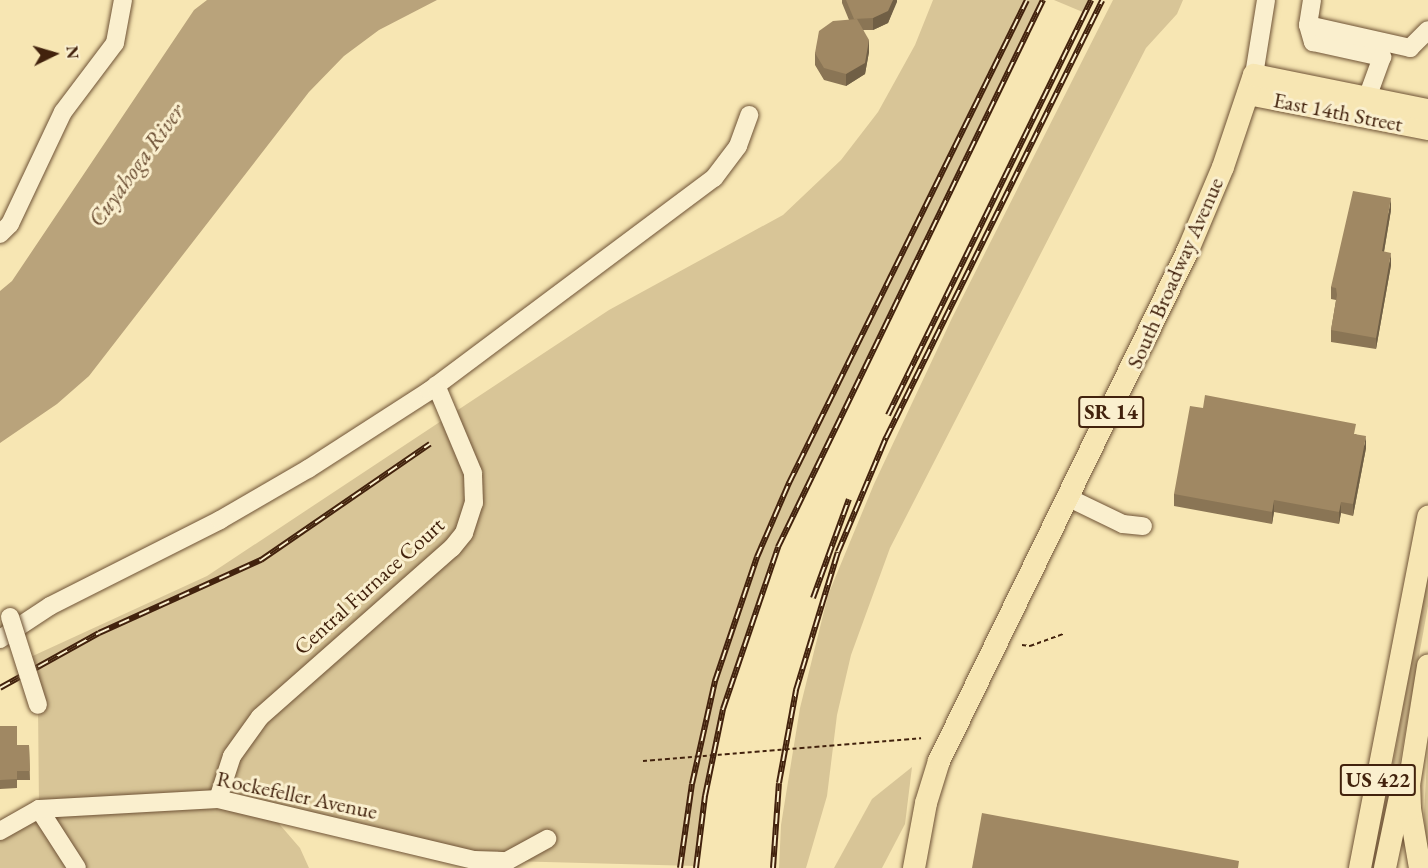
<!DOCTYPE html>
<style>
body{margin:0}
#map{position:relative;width:1428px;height:868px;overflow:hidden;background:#f7e6b3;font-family:"EB Garamond",serif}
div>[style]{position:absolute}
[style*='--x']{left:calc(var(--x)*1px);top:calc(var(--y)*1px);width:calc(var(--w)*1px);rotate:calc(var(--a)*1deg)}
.green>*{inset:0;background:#d8c597}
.water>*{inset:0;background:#b9a37b}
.path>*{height:2px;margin-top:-1px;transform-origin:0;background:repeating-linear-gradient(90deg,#42220d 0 4.5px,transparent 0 7.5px)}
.roads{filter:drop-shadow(0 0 2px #6f5336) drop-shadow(0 0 2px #6f5336)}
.minor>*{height:18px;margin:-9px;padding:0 9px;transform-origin:9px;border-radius:9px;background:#faefce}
.major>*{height:22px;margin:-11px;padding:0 11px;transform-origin:11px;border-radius:11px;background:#f7e6b3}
.rail>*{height:6px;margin-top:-3px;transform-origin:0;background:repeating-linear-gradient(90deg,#faefce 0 11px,#42220d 0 22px);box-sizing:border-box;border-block:2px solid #42220d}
.path-bridge>*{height:2px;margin-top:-1px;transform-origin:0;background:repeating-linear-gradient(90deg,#42220d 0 4.5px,transparent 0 7.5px)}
.bridges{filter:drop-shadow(0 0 2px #6f5336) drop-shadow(0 0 2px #6f5336)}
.minor-bridge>*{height:18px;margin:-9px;padding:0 9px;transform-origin:9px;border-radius:9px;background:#faefce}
.wall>*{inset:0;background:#8a7555}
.shaded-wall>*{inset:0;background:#705f45}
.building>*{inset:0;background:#a08863}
span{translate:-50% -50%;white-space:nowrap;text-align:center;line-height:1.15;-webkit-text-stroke:6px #faefce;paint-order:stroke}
.shield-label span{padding:2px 4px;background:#faefce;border:2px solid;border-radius:4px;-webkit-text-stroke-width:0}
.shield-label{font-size:21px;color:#42220d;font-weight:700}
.street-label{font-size:22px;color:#42220d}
.water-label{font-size:24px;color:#6c4f34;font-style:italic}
.north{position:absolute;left:24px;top:24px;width:60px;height:60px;-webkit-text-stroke:4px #faefce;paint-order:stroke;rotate:85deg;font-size:16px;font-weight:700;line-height:24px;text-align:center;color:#42220d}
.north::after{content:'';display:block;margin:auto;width:21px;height:27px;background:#42220d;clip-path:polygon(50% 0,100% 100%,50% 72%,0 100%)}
</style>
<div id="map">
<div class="green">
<i style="clip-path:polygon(933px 0,1043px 0,778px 547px,723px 709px,705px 796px,696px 866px,474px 860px,268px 811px,300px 848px,309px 868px,0 868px,0 832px,39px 809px,38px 705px,24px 660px,207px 576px,609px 310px,783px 215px,841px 160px,878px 112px,915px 45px)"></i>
<i style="clip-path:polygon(1054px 0,1091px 0,1085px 13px)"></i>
<i style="clip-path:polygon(1113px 0,1183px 0,1177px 14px,1146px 48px,890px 548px,851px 655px,837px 715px,827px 796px,806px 868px,779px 868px,781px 825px,800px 708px,828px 595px,874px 484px,952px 318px)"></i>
<i style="clip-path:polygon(1428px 572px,1428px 606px,1382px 860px,1374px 867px)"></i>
<i style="clip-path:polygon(1428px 743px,1428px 868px,1424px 814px)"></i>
<i style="clip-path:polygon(912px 767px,905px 824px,882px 868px,834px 868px,872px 799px)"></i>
</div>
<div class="water">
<i style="clip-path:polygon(207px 0,437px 0,379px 30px,344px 56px,309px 92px,89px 376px,57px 404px,0 443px,0 291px,12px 281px,194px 10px)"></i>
</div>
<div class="path">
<i style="--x:1022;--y:645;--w:8;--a:7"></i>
<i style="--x:1030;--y:646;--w:37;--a:-20"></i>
</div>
<div class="roads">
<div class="minor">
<i style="--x:1312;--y:0;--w:25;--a:99"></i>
<i style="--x:1308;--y:25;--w:18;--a:74"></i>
<i style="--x:1313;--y:42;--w:71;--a:12.3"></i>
<i style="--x:1382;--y:57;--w:44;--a:110.1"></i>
<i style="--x:1308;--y:25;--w:105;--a:12.7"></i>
<i style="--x:1410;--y:48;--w:25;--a:-45"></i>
<i style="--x:1254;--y:75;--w:76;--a:-80.9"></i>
<i style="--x:0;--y:234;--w:14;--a:-45"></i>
<i style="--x:10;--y:224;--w:124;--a:-64.7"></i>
<i style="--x:63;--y:112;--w:86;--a:-53"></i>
<i style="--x:115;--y:43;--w:44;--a:-79.5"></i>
<i style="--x:1069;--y:498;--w:60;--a:25.7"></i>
<i style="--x:1123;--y:524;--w:20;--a:6"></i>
<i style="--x:0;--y:639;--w:60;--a:-33.4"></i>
<i style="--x:50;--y:606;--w:191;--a:-26.8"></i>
<i style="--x:220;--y:520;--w:102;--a:-30.1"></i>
<i style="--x:308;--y:469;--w:144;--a:-32.8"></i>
<i style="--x:429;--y:391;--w:356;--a:-36.8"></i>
<i style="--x:714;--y:178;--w:40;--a:-53"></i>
<i style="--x:738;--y:146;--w:33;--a:-70"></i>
<i style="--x:218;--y:799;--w:45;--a:-72"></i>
<i style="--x:232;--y:756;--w:48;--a:-54.3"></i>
<i style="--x:260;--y:717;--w:256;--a:-41.4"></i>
<i style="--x:452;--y:548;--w:19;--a:-51"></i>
<i style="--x:464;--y:533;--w:32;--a:-72"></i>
<i style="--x:474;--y:503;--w:30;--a:-92"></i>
<i style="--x:473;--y:473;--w:95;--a:-112.8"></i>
<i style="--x:39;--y:809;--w:70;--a:57.2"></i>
<i style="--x:0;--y:831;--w:45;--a:-29.4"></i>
<i style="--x:39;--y:809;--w:179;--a:-3.2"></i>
<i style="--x:218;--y:799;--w:263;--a:13.4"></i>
<i style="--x:474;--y:860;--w:33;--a:2"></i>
<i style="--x:507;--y:861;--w:46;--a:-28.8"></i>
</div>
<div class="major">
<i style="--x:1248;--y:94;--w:183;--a:11"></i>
<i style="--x:914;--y:868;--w:66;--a:-79.5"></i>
<i style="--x:926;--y:803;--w:44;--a:-72.8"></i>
<i style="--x:939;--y:761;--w:568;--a:-64.02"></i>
<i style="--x:1188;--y:250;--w:90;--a:-67.1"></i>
<i style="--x:1223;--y:167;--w:97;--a:-71.4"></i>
<i style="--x:1254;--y:75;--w:177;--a:11.4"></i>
<i style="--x:1360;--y:868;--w:358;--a:-79"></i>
<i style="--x:1385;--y:868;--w:83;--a:-78.1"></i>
<i style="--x:1420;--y:868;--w:60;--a:-99.6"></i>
<i style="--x:1410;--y:809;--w:24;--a:-92"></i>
<i style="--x:1409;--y:785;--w:121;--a:-80.9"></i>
</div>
</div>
<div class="rail">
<i style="--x:888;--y:415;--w:462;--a:-63.9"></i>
<i style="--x:813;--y:598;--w:105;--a:-70"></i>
<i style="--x:0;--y:688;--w:113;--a:-29.1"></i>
<i style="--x:99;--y:633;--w:178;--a:-24.3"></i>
<i style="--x:261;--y:560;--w:205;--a:-34.5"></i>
<i style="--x:680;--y:868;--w:85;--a:-81.9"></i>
<i style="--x:692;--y:784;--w:106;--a:-77.4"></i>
<i style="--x:715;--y:681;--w:131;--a:-71.3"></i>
<i style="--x:757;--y:557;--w:81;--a:-66.6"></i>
<i style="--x:789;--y:483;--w:538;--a:-63.77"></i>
<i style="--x:696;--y:868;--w:73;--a:-82.9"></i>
<i style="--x:705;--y:796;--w:89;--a:-78.3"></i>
<i style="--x:723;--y:709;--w:171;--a:-71.2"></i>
<i style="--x:778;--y:547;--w:608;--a:-64.15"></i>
<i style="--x:773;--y:868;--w:85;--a:-86"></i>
<i style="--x:779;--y:783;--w:95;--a:-79.6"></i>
<i style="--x:796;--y:690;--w:144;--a:-73.1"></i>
<i style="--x:838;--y:552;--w:124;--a:-67.2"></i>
<i style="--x:886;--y:438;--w:488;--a:-63.7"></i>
</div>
<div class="path-bridge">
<i style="--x:643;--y:761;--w:279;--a:-4.7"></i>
</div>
<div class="bridges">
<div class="minor-bridge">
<i style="--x:10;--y:617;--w:92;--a:72.3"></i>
</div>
</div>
<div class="wall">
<i style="clip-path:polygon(842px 0,897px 0,888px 23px,873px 30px,863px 30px,869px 52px,865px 74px,846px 86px,824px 80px,815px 65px,815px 53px,849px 20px,842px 3px)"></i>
<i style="clip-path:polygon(1391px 210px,1384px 252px,1391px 265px,1376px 349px,1331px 342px,1331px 330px,1336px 300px,1331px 299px,1331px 287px)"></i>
<i style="clip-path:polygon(1356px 434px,1366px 448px,1353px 516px,1341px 513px,1339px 524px,1274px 512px,1272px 524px,1174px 506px,1174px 494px)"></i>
<i style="clip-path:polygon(0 726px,17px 745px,29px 745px,30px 780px,17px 780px,17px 788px,0 789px)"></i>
</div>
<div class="shaded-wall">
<i style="clip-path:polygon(893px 0,897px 0,897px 2px,888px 23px,873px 30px,873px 18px)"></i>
<i style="clip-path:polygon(869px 40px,869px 52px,865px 74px,846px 86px,846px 74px)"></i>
<i style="clip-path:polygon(1391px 198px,1391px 210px,1382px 263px,1382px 251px)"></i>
<i style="clip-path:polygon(1391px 253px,1391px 265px,1376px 349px,1376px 338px)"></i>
<i style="clip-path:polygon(1366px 436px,1366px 448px,1353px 516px,1353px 504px)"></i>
<i style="clip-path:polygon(1274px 500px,1274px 512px,1272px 524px,1272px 512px)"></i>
<i style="clip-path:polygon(1341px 502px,1341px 513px,1339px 524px,1339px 512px)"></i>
</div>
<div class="building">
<i style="clip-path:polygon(846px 0,893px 0,888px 11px,873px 18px,854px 19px)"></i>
<i style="clip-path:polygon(857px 19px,869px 40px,865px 63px,846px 74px,824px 68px,815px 53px,819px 31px,833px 21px)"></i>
<i style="clip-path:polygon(1353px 191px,1391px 198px,1382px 251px,1391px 253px,1376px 338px,1331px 330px,1337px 295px,1336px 288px,1331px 287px)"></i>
<i style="clip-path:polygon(1205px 395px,1356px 424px,1354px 434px,1366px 436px,1353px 504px,1341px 502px,1339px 512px,1274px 500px,1272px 512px,1174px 494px,1190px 406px,1203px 408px)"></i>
<i style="clip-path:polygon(0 726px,17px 726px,17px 745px,29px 745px,30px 771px,17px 771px,17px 779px,0 780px)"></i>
<i style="clip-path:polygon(982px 813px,1239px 861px,1238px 868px,972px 868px)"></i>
</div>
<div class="shield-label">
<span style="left:1111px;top:412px">SR 14</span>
<span style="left:1378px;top:780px">US 422</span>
</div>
<div class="street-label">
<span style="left:1338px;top:112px;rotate:11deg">East 14th Street</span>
<span style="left:1175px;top:273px;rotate:-66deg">South Broadway Avenue</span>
<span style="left:369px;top:586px;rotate:-42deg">Central Furnace Court</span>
<span style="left:297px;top:795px;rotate:12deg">Rockefeller Avenue</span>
</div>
<div class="water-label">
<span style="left:136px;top:165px;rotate:-54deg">Cuyahoga River</span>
</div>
<div class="north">N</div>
</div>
